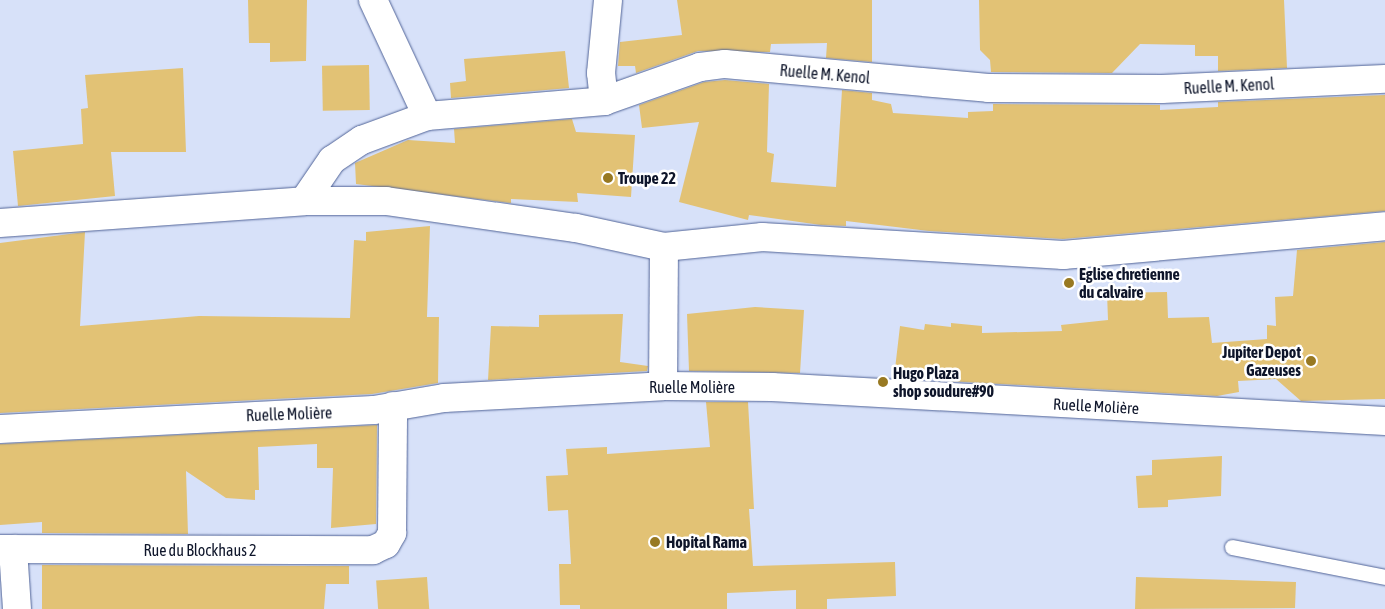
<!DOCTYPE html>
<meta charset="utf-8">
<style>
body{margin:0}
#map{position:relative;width:1385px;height:609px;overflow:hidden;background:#d7e1f9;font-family:"Asap Condensed",sans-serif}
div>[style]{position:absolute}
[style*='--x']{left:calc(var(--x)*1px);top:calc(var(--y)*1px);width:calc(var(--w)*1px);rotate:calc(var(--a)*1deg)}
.building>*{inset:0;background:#e2c275;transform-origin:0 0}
.roads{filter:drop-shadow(0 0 1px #516498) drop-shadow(0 0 1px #516498)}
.lane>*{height:15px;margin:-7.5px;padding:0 7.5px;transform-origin:7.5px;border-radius:7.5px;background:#fff}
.street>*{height:28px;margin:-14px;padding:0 14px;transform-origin:14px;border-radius:14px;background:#fff}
.dots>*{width:14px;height:14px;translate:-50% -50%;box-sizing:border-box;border:2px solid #fff;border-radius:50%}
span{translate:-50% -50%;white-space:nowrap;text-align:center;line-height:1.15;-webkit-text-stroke:5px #fff;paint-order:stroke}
.street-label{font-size:16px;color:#0e152a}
.poi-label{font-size:16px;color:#0e152a;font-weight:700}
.left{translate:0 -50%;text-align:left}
.right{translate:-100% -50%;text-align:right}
</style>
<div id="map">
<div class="building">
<i style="clip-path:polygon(248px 0,307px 0,306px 61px,270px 62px,270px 43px,249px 43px)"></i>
<i style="clip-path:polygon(677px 0,872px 0,872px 62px,826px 58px,827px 43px,771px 44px,770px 52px,698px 51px,636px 73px,635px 66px,618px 66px,620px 42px,682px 35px)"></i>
<i style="clip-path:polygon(979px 0,1284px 0,1287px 68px,1218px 71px,1218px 56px,1195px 56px,1195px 45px,1140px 44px,1112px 73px,991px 72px,990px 60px,980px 50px)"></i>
<i style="clip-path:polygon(565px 51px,569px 88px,451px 98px,450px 83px,466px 81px,464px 59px)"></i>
<i style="left:369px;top:65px;width:45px;height:47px;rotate:89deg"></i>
<i style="clip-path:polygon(183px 68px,186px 152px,111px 152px,115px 196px,18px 206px,13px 151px,83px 144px,81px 109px,88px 108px,85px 75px)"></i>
<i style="clip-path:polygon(725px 80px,769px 84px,767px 152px,774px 154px,771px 182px,836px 187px,842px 90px,872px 93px,872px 100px,891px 104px,893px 113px,968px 118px,968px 112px,993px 111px,993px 104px,1160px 105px,1160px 110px,1218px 107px,1218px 102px,1385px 95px,1385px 211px,1063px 239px,929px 231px,846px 221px,846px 226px,821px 225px,749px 215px,748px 220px,679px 202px,699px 122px,642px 128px,639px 105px,704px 82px)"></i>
<i style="clip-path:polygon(572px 119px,576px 132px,635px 135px,631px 197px,577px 193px,578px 202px,511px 199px,511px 203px,356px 184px,355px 163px,408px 140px,455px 143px,454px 129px)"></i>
<i style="clip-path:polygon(430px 226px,427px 317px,439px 317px,438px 383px,372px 394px,0 413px,0 243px,85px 232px,80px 326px,199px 316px,350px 318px,354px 240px,366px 241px,366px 232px)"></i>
<i style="clip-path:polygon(1385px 242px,1385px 399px,1301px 401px,1276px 379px,1238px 381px,1239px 392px,1217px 396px,946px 381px,947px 376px,895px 369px,900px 326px,924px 330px,925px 324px,951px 327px,951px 323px,982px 326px,982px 333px,1062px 331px,1061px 325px,1108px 320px,1107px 293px,1167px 292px,1168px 318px,1209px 317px,1212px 343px,1267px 339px,1267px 325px,1276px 326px,1275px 297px,1293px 296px,1297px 250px)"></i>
<i style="clip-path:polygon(755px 307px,804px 310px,800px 373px,689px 371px,687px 314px)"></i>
<i style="clip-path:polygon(623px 314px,620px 362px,648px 366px,647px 371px,488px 380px,491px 326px,539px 327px,539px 315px)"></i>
<i style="clip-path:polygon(706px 402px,748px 402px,754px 509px,749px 509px,753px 566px,895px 562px,896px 596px,827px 599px,827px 609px,796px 609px,796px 590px,727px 593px,727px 609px,580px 609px,580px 605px,560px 605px,559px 564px,571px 564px,568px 510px,548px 511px,546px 476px,568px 475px,566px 449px,607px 447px,607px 454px,710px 447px)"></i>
<i style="clip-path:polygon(377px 425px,376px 524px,331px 528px,333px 468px,317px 468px,317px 444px,258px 447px,259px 490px,255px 490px,255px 500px,226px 498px,186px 471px,188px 534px,42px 533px,42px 522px,0 525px,0 444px)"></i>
<i style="clip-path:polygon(1222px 456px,1221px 496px,1168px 500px,1168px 507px,1138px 508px,1136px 476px,1152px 475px,1152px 460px)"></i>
<i style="clip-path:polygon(42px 565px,349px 566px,349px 584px,326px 584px,324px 609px,42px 609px)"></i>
<i style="left:427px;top:577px;width:32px;height:51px;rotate:86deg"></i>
<i style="clip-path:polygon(1136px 577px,1296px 582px,1295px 608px,1135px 609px)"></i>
</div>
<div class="roads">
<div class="lane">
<i style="--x:1232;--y:547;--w:156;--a:11.1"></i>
</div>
<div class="street">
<i style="--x:373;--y:0;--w:128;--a:65"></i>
<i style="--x:604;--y:101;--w:28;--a:-96"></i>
<i style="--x:601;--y:73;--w:73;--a:-84.5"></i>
<i style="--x:304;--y:201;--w:50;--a:-55.7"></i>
<i style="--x:332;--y:160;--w:36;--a:-34"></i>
<i style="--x:362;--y:140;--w:69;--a:-20.3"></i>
<i style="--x:427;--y:116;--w:178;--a:-4.8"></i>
<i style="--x:604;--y:101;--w:102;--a:-19.5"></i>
<i style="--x:700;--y:67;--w:25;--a:-7"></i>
<i style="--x:725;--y:64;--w:264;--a:5.2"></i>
<i style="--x:988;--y:88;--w:174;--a:0.3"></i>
<i style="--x:1162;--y:89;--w:223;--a:-2.6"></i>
<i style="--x:0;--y:223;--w:305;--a:-4.1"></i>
<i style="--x:304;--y:201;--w:82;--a:0"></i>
<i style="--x:386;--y:201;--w:192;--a:8.1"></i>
<i style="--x:576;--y:228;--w:90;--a:12.2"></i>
<i style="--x:664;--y:247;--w:139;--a:90.4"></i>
<i style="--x:664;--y:247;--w:99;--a:-5.8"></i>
<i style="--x:762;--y:237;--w:302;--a:3.4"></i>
<i style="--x:1063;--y:255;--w:323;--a:-5.1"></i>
<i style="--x:0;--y:429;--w:374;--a:-2.9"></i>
<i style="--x:374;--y:410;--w:71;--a:-9.7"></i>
<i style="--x:444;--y:398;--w:219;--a:-3.1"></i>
<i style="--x:663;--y:386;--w:109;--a:0.5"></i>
<i style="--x:772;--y:387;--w:614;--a:3.17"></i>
<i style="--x:0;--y:549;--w:373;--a:0.2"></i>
<i style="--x:373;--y:550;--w:14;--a:-25"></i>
<i style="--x:386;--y:544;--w:13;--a:-61"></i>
<i style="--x:392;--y:533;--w:127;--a:-89.5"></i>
<i style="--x:13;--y:549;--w:60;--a:86.2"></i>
</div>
</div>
<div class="dots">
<i style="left:608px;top:178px;background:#987922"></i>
<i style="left:1069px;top:283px;background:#987922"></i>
<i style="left:1311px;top:361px;background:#987922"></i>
<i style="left:883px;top:382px;background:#987922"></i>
<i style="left:655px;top:542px;background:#987922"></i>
</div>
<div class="street-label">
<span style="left:825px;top:74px;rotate:5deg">Ruelle M. Kenol</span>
<span style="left:1229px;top:86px;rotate:-3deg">Ruelle M. Kenol</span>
<span style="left:692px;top:387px">Ruelle Molière</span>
<span style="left:1096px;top:406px;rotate:3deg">Ruelle Molière</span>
<span style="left:289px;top:414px;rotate:-2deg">Ruelle Molière</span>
<span style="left:200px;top:550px">Rue du Blockhaus 2</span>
</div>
<div class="poi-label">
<span class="left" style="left:618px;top:178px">Troupe 22</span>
<span class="left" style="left:1079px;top:283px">Eglise chretienne<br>du calvaire</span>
<span class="right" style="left:1301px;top:361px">Jupiter Depot<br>Gazeuses</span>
<span class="left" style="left:893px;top:382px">Hugo Plaza<br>shop soudure#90</span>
<span class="left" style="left:666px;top:542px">Hopital Rama</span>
</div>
</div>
